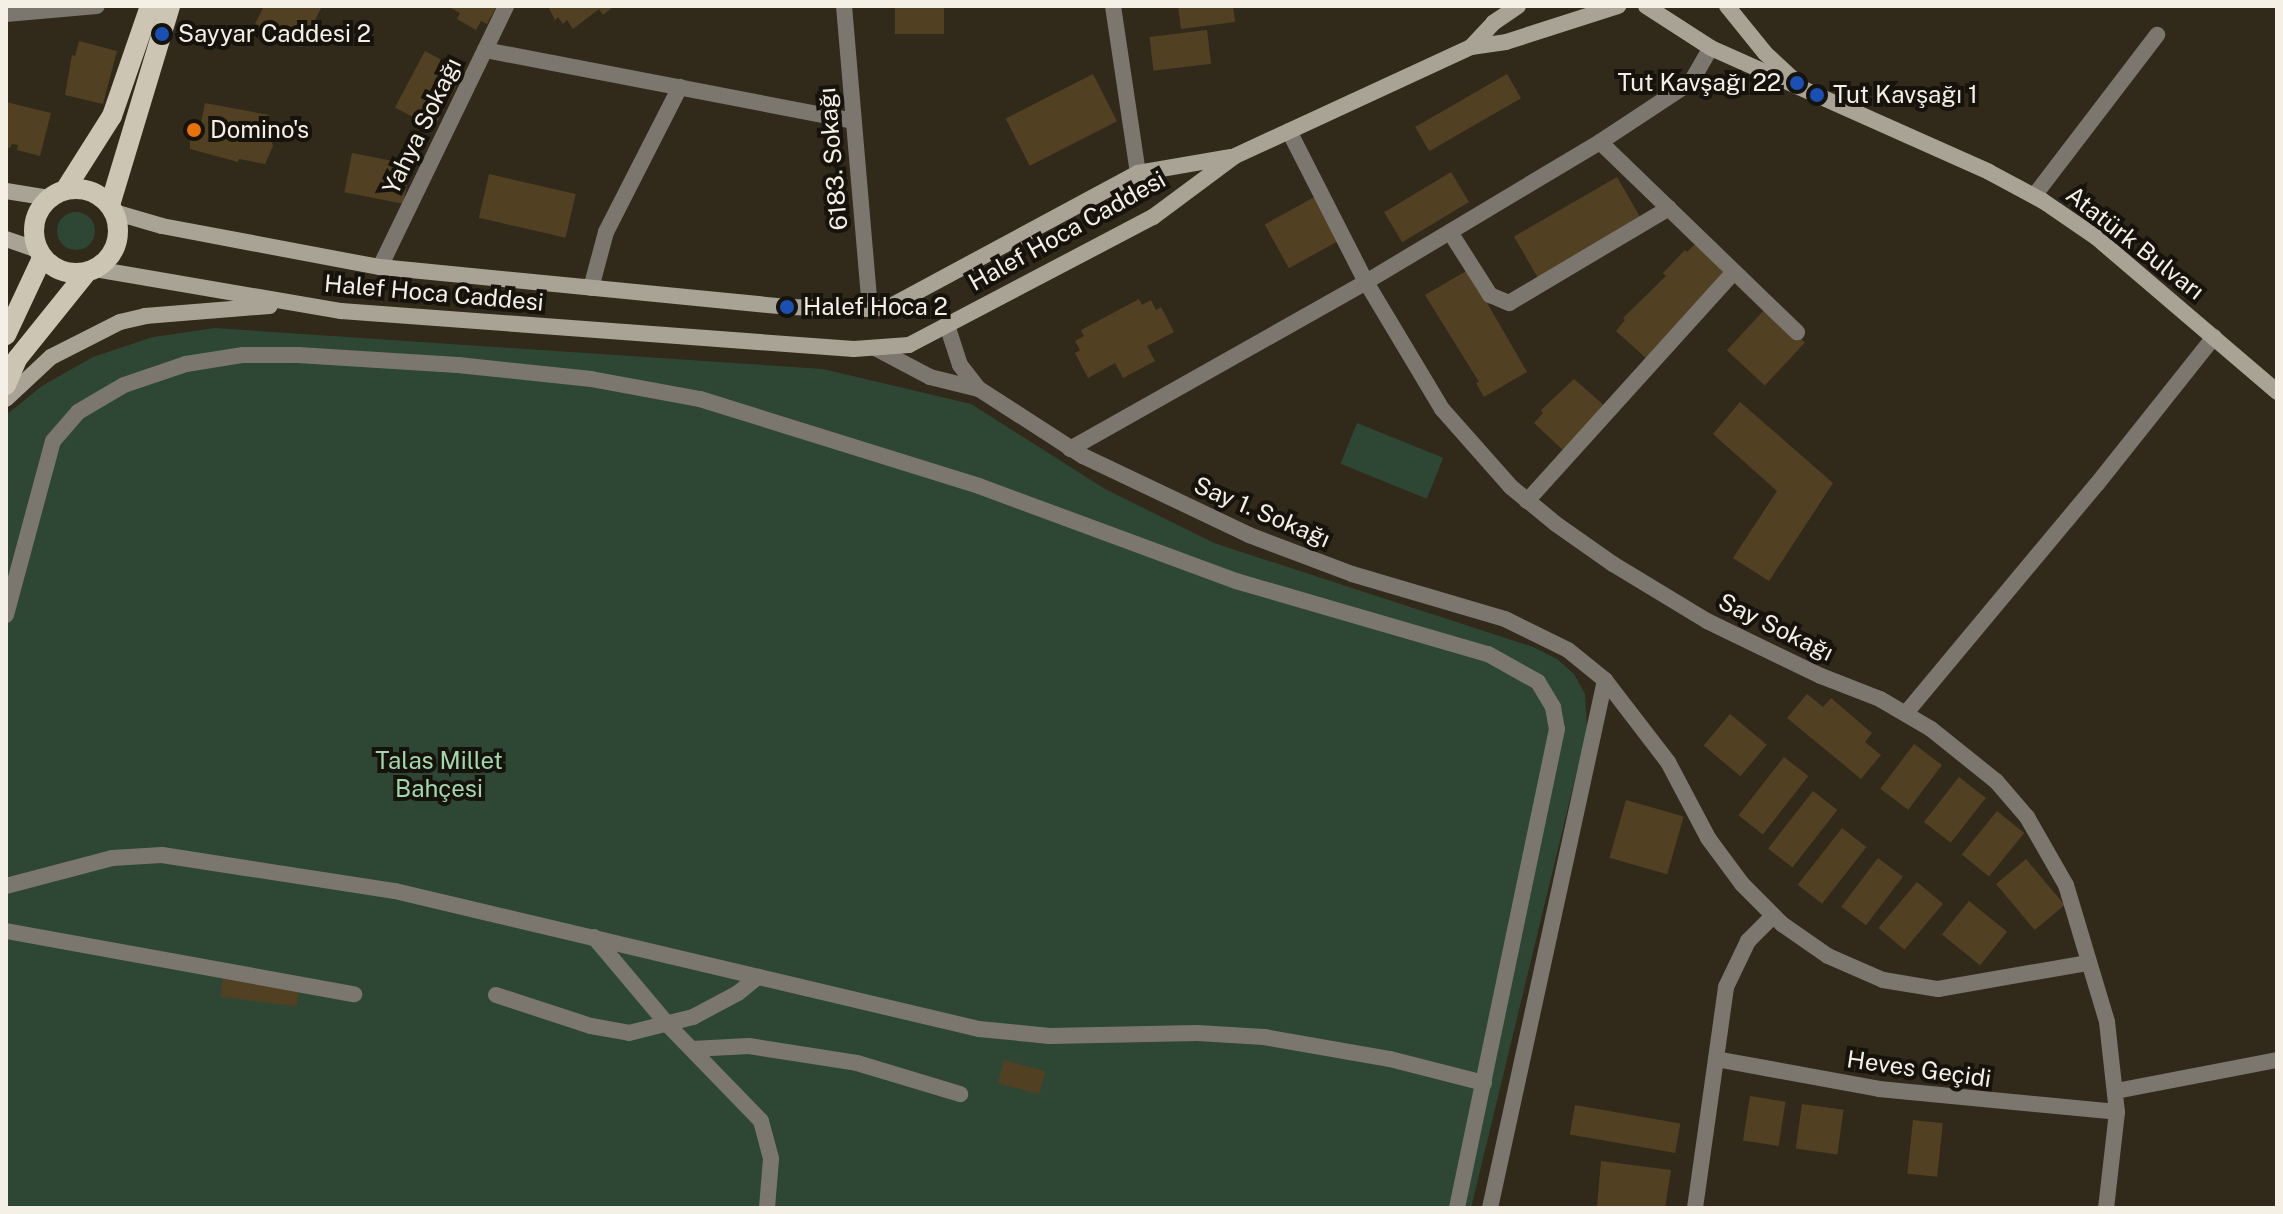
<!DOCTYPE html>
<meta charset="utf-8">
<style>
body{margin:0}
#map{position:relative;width:2283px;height:1214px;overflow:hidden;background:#31291a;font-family:"Public Sans",sans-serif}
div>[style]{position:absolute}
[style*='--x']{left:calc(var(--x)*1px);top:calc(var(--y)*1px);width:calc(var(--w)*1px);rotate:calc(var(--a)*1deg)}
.green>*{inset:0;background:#2e4734;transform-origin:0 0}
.round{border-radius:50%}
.building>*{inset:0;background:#514122;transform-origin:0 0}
.minor>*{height:16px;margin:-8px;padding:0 8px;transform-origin:8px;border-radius:8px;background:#7b776f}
.secondary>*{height:16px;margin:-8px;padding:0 8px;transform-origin:8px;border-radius:8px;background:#a9a396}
.primary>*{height:20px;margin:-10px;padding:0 10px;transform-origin:10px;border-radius:10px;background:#ccc5b4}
.primary>.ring{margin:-10px;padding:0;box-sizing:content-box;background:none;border:20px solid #ccc5b4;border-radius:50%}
.dots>*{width:22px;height:22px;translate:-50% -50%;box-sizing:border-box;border:4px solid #16120c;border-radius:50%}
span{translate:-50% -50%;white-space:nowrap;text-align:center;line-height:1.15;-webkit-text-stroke:8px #16120c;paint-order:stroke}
.poi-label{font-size:24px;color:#f5f0e6}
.left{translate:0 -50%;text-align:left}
.right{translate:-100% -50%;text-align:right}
.street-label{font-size:24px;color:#f5f0e6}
.park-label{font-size:24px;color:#a3d8ad}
.frame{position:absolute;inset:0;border:8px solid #f5f0e6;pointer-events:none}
</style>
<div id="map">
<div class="green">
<i class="round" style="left:57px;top:212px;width:38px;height:38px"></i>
<i style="clip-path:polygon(215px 328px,823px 369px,971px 404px,1105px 489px,1214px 543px,1533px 647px,1557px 659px,1574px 674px,1585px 694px,1587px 729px,1471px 1208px,6px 1208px,6px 415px,42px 386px,93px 357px,153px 337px)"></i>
<i style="left:1357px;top:423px;width:93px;height:44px;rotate:22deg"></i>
</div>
<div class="building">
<i style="clip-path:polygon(264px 6px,322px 6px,302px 47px,255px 24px)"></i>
<i style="clip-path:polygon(447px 6px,497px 6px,487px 24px,481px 21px,476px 30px,457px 19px,460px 13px)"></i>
<i style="clip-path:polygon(548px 6px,614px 6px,603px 15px,599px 9px,573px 29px,567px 20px,563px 24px,558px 17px,555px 20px)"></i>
<i style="left:895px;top:6px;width:49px;height:28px"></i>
<i style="clip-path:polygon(1178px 6px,1233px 6px,1235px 22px,1181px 29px)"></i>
<i style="left:1207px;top:30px;width:34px;height:58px;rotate:83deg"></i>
<i style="clip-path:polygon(79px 41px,117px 51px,103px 104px,65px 95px,72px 55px,75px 56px)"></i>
<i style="left:425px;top:51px;width:44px;height:64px;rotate:28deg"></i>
<i style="left:1093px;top:74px;width:53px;height:98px;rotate:63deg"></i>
<i style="left:1507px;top:74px;width:28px;height:106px;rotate:60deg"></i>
<i style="clip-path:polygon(6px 102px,51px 113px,40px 156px,17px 150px,18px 145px,12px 144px,10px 148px,6px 147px)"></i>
<i style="clip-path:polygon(205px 103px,269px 115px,265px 136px,271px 139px,273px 146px,265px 164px,239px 159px,238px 162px,190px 149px,190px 128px,201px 123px)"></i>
<i style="left:352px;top:153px;width:60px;height:40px;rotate:11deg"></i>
<i style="left:1451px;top:172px;width:35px;height:78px;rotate:59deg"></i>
<i style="left:489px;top:174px;width:89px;height:45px;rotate:13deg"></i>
<i style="left:1617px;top:177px;width:50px;height:119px;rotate:60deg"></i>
<i style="left:1318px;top:195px;width:50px;height:61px;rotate:61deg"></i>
<i style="clip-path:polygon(1697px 242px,1729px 271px,1648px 360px,1616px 331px,1625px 320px,1623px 318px,1666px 276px,1663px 273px,1685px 250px,1687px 252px)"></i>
<i style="clip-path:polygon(1468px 270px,1527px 372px,1484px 397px,1476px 383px,1479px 382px,1425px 295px)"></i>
<i style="clip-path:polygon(1139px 299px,1142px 305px,1151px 300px,1156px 310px,1161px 307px,1174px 332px,1147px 346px,1155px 361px,1123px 378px,1115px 363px,1088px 378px,1075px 353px,1080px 350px,1075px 341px,1084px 336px,1081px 330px)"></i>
<i style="left:1767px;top:307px;width:52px;height:59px;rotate:43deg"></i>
<i style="clip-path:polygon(1574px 379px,1607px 408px,1566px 453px,1534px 423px,1543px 413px,1541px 410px)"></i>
<i style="clip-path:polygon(1740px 402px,1833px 483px,1769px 581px,1733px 558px,1777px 491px,1713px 434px)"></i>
<i style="clip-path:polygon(1807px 694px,1823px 707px,1831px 698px,1872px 733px,1865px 742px,1881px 755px,1861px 779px,1787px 718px)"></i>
<i style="left:1730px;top:714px;width:48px;height:41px;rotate:40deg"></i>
<i style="left:1914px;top:744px;width:35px;height:56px;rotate:37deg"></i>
<i style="left:1784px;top:757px;width:31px;height:74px;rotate:38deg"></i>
<i style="left:1959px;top:777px;width:34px;height:57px;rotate:38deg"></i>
<i style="left:1813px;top:791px;width:31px;height:73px;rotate:38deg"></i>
<i style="left:1626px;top:800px;width:60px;height:60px;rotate:16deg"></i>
<i style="left:1997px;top:811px;width:35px;height:56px;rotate:39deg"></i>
<i style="left:1842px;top:828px;width:31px;height:72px;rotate:38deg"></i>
<i style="left:1878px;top:858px;width:31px;height:61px;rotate:37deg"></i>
<i style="left:2026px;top:859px;width:60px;height:39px;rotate:50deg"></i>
<i style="left:1917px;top:882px;width:34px;height:60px;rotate:40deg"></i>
<i style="left:1969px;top:901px;width:49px;height:43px;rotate:39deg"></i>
<i style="left:223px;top:974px;width:77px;height:23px;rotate:7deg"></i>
<i style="left:1004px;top:1060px;width:43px;height:24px;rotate:15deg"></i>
<i style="left:1750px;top:1096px;width:36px;height:45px;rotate:9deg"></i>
<i style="left:1802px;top:1104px;width:42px;height:45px;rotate:8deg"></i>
<i style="left:1575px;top:1105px;width:107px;height:30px;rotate:10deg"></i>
<i style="left:1913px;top:1120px;width:30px;height:54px;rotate:6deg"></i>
<i style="clip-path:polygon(1601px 1161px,1671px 1170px,1665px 1208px,1597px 1206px)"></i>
</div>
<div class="minor">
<i style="--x:844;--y:6;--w:304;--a:85.1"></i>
<i style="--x:1113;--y:6;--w:169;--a:81.5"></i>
<i style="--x:6;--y:14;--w:91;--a:-5"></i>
<i style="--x:485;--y:50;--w:375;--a:10.9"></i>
<i style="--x:1289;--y:131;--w:169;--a:63"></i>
<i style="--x:1366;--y:282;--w:148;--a:59.1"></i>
<i style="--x:1442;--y:409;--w:104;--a:48.5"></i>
<i style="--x:1511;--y:487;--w:58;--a:39.4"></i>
<i style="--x:1556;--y:524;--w:70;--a:35.1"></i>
<i style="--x:1613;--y:564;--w:110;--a:31.2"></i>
<i style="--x:1707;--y:621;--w:127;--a:25.8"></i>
<i style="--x:1821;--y:676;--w:63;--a:21.3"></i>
<i style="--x:1880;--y:699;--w:59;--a:30.5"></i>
<i style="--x:1931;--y:729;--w:83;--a:38.7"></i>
<i style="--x:1996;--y:781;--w:48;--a:49.3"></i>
<i style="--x:2027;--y:817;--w:78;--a:60.2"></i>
<i style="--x:2066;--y:885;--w:143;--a:73.3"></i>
<i style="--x:2107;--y:1022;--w:91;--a:83.7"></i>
<i style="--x:2117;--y:1112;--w:97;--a:96.5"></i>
<i style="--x:1600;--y:142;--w:274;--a:44"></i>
<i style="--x:2034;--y:196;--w:203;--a:-52.6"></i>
<i style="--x:1450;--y:232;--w:75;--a:57.6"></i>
<i style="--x:1490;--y:295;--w:21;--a:23"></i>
<i style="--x:1509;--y:303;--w:186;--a:-30.7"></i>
<i style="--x:380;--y:267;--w:290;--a:-64.2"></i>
<i style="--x:591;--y:288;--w:58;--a:-75"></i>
<i style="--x:606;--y:232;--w:163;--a:-63"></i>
<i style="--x:947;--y:325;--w:42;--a:72"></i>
<i style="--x:960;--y:365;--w:31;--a:52"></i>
<i style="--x:979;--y:389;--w:124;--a:32.8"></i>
<i style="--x:1083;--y:456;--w:184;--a:25.4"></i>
<i style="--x:1249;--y:535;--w:110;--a:20.7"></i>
<i style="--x:1352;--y:574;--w:159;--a:16.4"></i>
<i style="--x:1505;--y:619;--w:70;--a:26.2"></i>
<i style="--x:1568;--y:650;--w:48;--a:39"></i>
<i style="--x:1605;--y:680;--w:103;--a:52.5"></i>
<i style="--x:1668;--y:762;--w:86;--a:62.2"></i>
<i style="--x:1708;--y:838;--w:57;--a:53.5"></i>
<i style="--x:1742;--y:884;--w:57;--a:45"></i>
<i style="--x:1782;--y:924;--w:56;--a:34.8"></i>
<i style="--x:1828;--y:956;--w:60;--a:23.6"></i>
<i style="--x:1883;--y:980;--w:56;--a:9.3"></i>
<i style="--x:1938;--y:989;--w:151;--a:-9.9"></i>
<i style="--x:875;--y:348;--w:62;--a:27.8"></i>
<i style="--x:930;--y:377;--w:50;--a:13.8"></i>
<i style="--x:1070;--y:449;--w:340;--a:-29.4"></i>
<i style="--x:1366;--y:282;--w:273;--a:-30.9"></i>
<i style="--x:1600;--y:142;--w:109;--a:-33.4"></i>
<i style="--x:1691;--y:82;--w:39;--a:-60"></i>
<i style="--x:1527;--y:501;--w:309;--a:-47.9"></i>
<i style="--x:6;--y:615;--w:180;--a:-74.9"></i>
<i style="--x:53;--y:441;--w:38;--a:-49"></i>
<i style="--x:78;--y:412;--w:53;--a:-30.4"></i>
<i style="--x:124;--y:385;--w:65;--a:-18.7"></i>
<i style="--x:186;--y:364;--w:58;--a:-9"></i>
<i style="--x:243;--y:355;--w:55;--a:0"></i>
<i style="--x:298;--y:355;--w:160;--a:3.6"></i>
<i style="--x:458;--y:365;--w:134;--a:6"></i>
<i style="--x:591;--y:379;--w:111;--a:10.4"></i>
<i style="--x:700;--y:399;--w:292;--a:17.3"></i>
<i style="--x:979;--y:486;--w:274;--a:20.3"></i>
<i style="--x:1236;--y:581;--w:262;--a:16.2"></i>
<i style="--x:1488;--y:654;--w:57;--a:29.2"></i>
<i style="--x:1538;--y:682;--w:29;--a:59"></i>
<i style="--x:1553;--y:707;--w:22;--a:80"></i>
<i style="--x:1557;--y:729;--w:489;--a:101.8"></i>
<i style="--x:1906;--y:713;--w:298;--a:-50.2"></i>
<i style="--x:2097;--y:484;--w:188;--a:-51.5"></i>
<i style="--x:6;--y:886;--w:110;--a:-14.8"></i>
<i style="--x:112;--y:858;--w:50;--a:-3.4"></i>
<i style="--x:162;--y:855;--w:236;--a:8.8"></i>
<i style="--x:395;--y:891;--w:600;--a:13.3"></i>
<i style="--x:979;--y:1029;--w:71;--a:5.6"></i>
<i style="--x:1050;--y:1036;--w:147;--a:-1.2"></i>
<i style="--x:1197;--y:1033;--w:67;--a:3.4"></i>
<i style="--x:1264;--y:1037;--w:128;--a:9.9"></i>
<i style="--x:1390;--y:1059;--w:97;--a:14.3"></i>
<i style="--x:6;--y:931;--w:354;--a:10.3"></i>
<i style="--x:594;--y:937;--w:116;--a:49.9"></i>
<i style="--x:669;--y:1026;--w:132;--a:45.9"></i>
<i style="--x:761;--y:1121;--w:39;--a:75"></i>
<i style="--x:771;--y:1159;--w:49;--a:94.7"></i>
<i style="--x:496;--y:995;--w:100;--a:18.1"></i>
<i style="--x:591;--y:1026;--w:39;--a:10"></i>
<i style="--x:629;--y:1033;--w:66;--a:-14"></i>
<i style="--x:693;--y:1017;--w:51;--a:-28.1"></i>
<i style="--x:738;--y:993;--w:26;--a:-39"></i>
<i style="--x:692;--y:1049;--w:57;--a:-3"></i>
<i style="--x:749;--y:1046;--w:109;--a:8.9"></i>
<i style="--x:857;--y:1063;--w:108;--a:16.8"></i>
<i style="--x:1716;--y:1059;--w:166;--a:10.4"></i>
<i style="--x:1879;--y:1089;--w:239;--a:5.5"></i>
<i style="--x:2116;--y:1091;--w:164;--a:-10.9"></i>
<i style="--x:1490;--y:1208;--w:540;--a:-77.71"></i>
<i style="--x:1695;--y:1208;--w:223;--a:-82"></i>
<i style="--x:1726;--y:987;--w:51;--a:-64.4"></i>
<i style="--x:1748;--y:941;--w:35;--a:-45"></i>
</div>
<div class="secondary">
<i style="--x:1646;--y:6;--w:77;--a:32.9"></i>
<i style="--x:1711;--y:48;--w:304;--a:24"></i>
<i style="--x:1989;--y:172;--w:61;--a:28.2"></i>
<i style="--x:2043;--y:201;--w:65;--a:34.4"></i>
<i style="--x:2097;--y:238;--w:237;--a:40.5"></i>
<i style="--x:1727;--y:6;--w:60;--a:51"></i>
<i style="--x:1765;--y:53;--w:38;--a:43"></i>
<i style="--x:1471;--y:47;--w:33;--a:-47"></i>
<i style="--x:1493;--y:23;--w:30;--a:-34"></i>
<i style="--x:6;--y:191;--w:45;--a:9"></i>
<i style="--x:114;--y:212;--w:50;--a:16.3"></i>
<i style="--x:162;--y:226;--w:222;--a:10.7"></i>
<i style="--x:380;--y:267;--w:409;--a:5.6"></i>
<i style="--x:787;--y:307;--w:83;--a:1.4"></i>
<i style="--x:870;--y:309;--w:19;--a:-6"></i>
<i style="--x:889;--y:307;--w:283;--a:-28.3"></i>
<i style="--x:1138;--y:173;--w:93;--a:-9.9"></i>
<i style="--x:6;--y:239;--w:34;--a:19"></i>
<i style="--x:95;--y:269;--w:250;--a:9.7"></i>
<i style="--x:341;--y:311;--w:514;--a:4.24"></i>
<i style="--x:854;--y:349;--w:55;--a:-4.2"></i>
<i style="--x:909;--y:345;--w:276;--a:-27.7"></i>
<i style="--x:1153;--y:217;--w:102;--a:-36.6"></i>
<i style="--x:1235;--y:156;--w:260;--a:-24.8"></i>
<i style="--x:1471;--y:47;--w:35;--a:-8"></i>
<i style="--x:1506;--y:42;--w:118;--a:-17.8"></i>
<i style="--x:6;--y:399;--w:62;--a:-43"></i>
<i style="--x:51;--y:357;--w:77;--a:-26.9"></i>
<i style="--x:120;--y:322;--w:26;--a:-13"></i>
<i style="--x:145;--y:316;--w:125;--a:-4.6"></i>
</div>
<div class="primary">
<i class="ring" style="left:34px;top:189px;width:64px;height:64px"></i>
<i style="--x:65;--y:190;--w:88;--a:-57.6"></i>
<i style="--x:112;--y:116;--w:116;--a:-70.9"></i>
<i style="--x:110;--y:205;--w:208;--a:-73.2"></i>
<i style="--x:6;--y:335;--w:85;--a:-64.9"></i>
<i style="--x:6;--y:385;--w:28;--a:-67"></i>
<i style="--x:17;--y:359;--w:112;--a:-51.2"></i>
</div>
<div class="dots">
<i style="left:162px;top:34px;background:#1a4fb4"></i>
<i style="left:1797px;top:83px;background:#1a4fb4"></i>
<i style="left:1817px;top:95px;background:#1a4fb4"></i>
<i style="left:194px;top:130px;background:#e8710a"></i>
<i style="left:787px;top:307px;background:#1a4fb4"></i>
</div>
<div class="poi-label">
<span class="left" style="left:178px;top:34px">Sayyar Caddesi 2</span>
<span class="right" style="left:1781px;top:83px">Tut Kavşağı 22</span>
<span class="left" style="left:1833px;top:95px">Tut Kavşağı 1</span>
<span class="left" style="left:210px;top:130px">Domino's</span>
<span class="left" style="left:803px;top:307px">Halef Hoca 2</span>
</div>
<div class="street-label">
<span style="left:422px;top:126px;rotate:-64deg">Yahya Sokağı</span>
<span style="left:833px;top:159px;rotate:-95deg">6183. Sokağı</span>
<span style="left:1067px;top:231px;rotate:-29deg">Halef Hoca Caddesi</span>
<span style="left:2135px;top:243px;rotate:38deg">Atatürk Bulvarı</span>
<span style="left:434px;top:293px;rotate:5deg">Halef Hoca Caddesi</span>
<span style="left:1262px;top:512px;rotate:23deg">Say 1. Sokağı</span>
<span style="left:1776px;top:627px;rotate:26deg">Say Sokağı</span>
<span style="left:1919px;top:1069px;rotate:8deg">Heves Geçidi</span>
</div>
<div class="park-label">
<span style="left:439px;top:775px">Talas Millet<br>Bahçesi</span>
</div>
<div class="frame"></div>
</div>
